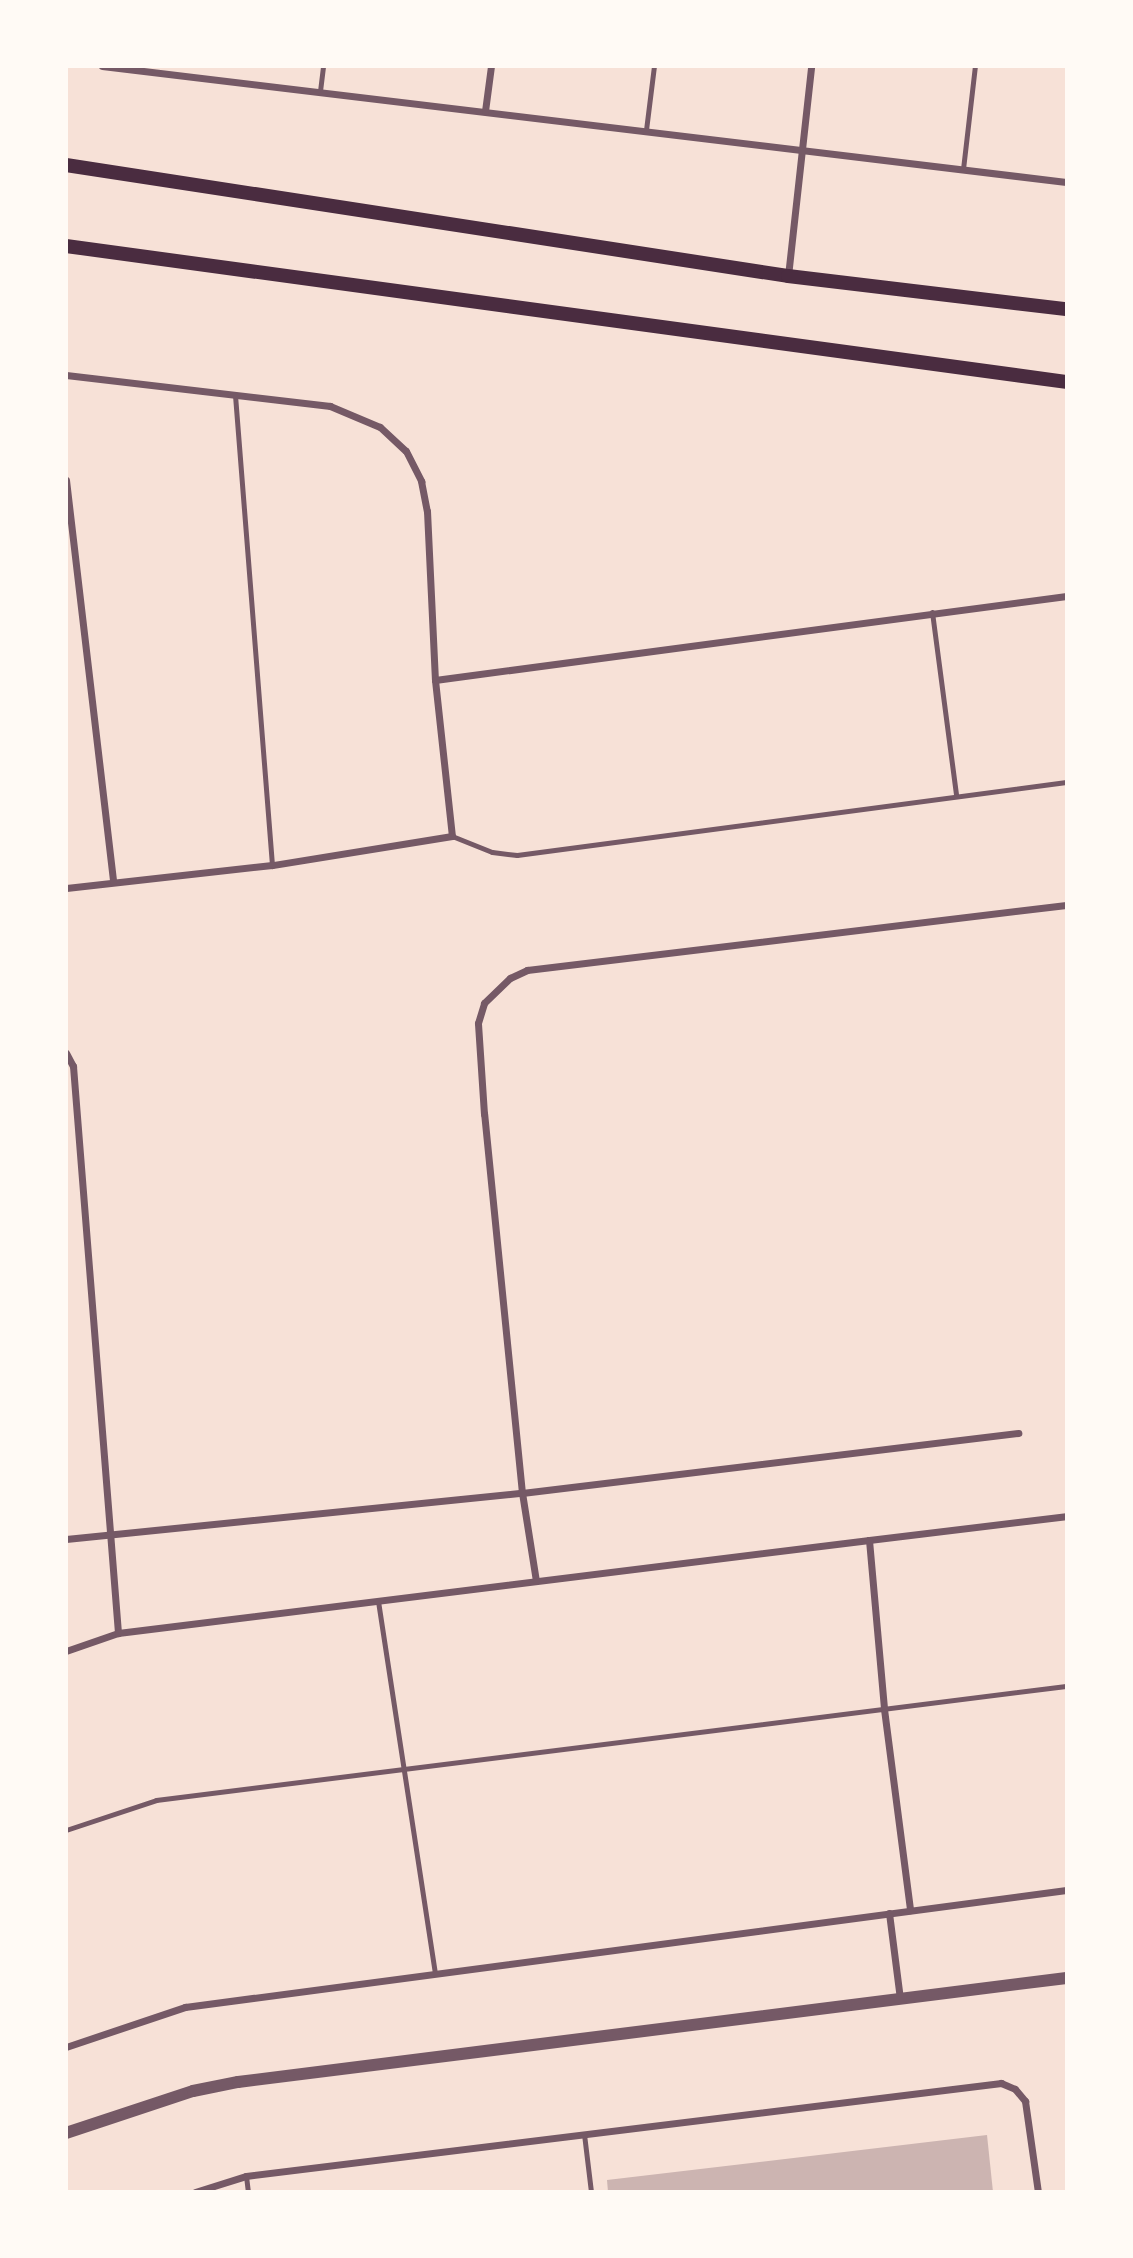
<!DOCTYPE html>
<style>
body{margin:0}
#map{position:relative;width:1133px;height:2258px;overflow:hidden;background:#f7e1d7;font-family:Literata,serif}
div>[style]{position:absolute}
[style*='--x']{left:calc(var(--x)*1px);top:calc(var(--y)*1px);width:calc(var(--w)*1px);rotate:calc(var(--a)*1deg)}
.building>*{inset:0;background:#ccb4b1}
.service>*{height:5px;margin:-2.5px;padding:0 2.5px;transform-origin:2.5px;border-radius:2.5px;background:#755966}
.minor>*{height:7px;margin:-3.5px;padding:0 3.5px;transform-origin:3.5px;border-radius:3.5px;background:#755966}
.tertiary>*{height:12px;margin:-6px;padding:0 6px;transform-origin:6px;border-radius:6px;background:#755966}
.secondary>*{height:14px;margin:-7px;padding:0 7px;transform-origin:7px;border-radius:7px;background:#4a2c40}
span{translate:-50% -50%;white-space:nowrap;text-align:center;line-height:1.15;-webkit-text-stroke:5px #fffaf5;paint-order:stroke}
.frame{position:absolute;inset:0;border:68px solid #fffaf5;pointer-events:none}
</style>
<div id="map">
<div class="building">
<i style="clip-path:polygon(987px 2135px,993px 2192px,608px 2192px,607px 2180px)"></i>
</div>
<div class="service">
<i style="--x:320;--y:91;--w:25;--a:-83"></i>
<i style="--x:646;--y:130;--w:64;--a:-82.9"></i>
<i style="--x:963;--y:169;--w:104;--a:-83.4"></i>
<i style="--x:235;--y:395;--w:471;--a:85.5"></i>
<i style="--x:932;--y:612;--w:185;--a:82.5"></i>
<i style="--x:452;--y:836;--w:43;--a:21.8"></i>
<i style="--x:492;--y:852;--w:25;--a:7"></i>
<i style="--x:517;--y:855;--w:554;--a:-7.57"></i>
<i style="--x:378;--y:1601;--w:376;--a:81.3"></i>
<i style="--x:66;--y:1830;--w:95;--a:-18.4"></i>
<i style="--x:156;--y:1800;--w:917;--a:-7.14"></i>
<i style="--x:584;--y:2134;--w:58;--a:83.1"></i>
<i style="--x:246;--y:2176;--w:16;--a:83"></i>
</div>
<div class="minor">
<i style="--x:102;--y:66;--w:971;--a:6.86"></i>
<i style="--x:485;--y:111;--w:45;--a:-82.4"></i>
<i style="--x:788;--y:276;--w:211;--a:-83.7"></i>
<i style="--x:66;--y:375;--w:266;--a:6.7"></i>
<i style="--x:330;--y:406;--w:54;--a:22.8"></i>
<i style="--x:380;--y:427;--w:35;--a:43"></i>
<i style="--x:406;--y:451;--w:34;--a:63"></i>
<i style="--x:421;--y:481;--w:31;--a:79"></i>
<i style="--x:427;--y:511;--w:169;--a:87.3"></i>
<i style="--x:435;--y:680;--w:157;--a:83.8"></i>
<i style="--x:452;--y:836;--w:182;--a:170.8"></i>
<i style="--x:272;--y:865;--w:207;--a:173.6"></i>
<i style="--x:66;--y:480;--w:404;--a:83.3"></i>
<i style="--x:435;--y:680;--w:637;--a:-7.58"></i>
<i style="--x:66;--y:1053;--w:15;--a:62"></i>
<i style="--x:73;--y:1066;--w:569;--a:85.46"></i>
<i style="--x:66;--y:1539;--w:458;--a:-5.8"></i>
<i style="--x:522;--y:1493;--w:500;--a:-6.9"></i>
<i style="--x:869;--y:1540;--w:198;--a:-6.9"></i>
<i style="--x:536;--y:1581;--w:89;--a:-99"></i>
<i style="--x:522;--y:1493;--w:381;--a:-95.7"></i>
<i style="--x:484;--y:1114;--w:91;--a:-93.8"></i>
<i style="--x:478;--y:1023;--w:21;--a:-73"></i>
<i style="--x:484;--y:1003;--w:36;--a:-44"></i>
<i style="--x:510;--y:978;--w:19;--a:-25"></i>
<i style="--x:527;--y:970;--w:543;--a:-6.88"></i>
<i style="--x:66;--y:1651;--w:55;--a:-19.1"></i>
<i style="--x:118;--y:1633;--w:757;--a:-7.06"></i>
<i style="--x:869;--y:1540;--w:170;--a:84.9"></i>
<i style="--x:884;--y:1709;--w:203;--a:82.6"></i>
<i style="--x:889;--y:1913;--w:87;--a:82.7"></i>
<i style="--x:66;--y:2047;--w:126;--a:-18.6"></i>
<i style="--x:185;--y:2007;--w:889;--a:-7.56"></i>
<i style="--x:195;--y:2192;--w:53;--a:-17.4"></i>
<i style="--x:246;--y:2176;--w:761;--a:-7.02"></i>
<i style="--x:1001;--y:2083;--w:15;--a:23"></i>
<i style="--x:1015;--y:2089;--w:16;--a:50"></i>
<i style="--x:1025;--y:2101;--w:92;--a:81.9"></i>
</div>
<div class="tertiary">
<i style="--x:66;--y:2133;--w:134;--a:-18.3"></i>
<i style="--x:193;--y:2091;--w:46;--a:-11.3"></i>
<i style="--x:238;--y:2082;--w:835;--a:-7.16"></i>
</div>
<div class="secondary">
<i style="--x:66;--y:165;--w:730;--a:8.74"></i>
<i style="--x:788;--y:276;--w:280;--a:6.8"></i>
<i style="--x:66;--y:246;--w:1009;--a:7.74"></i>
</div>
<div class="frame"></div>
</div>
